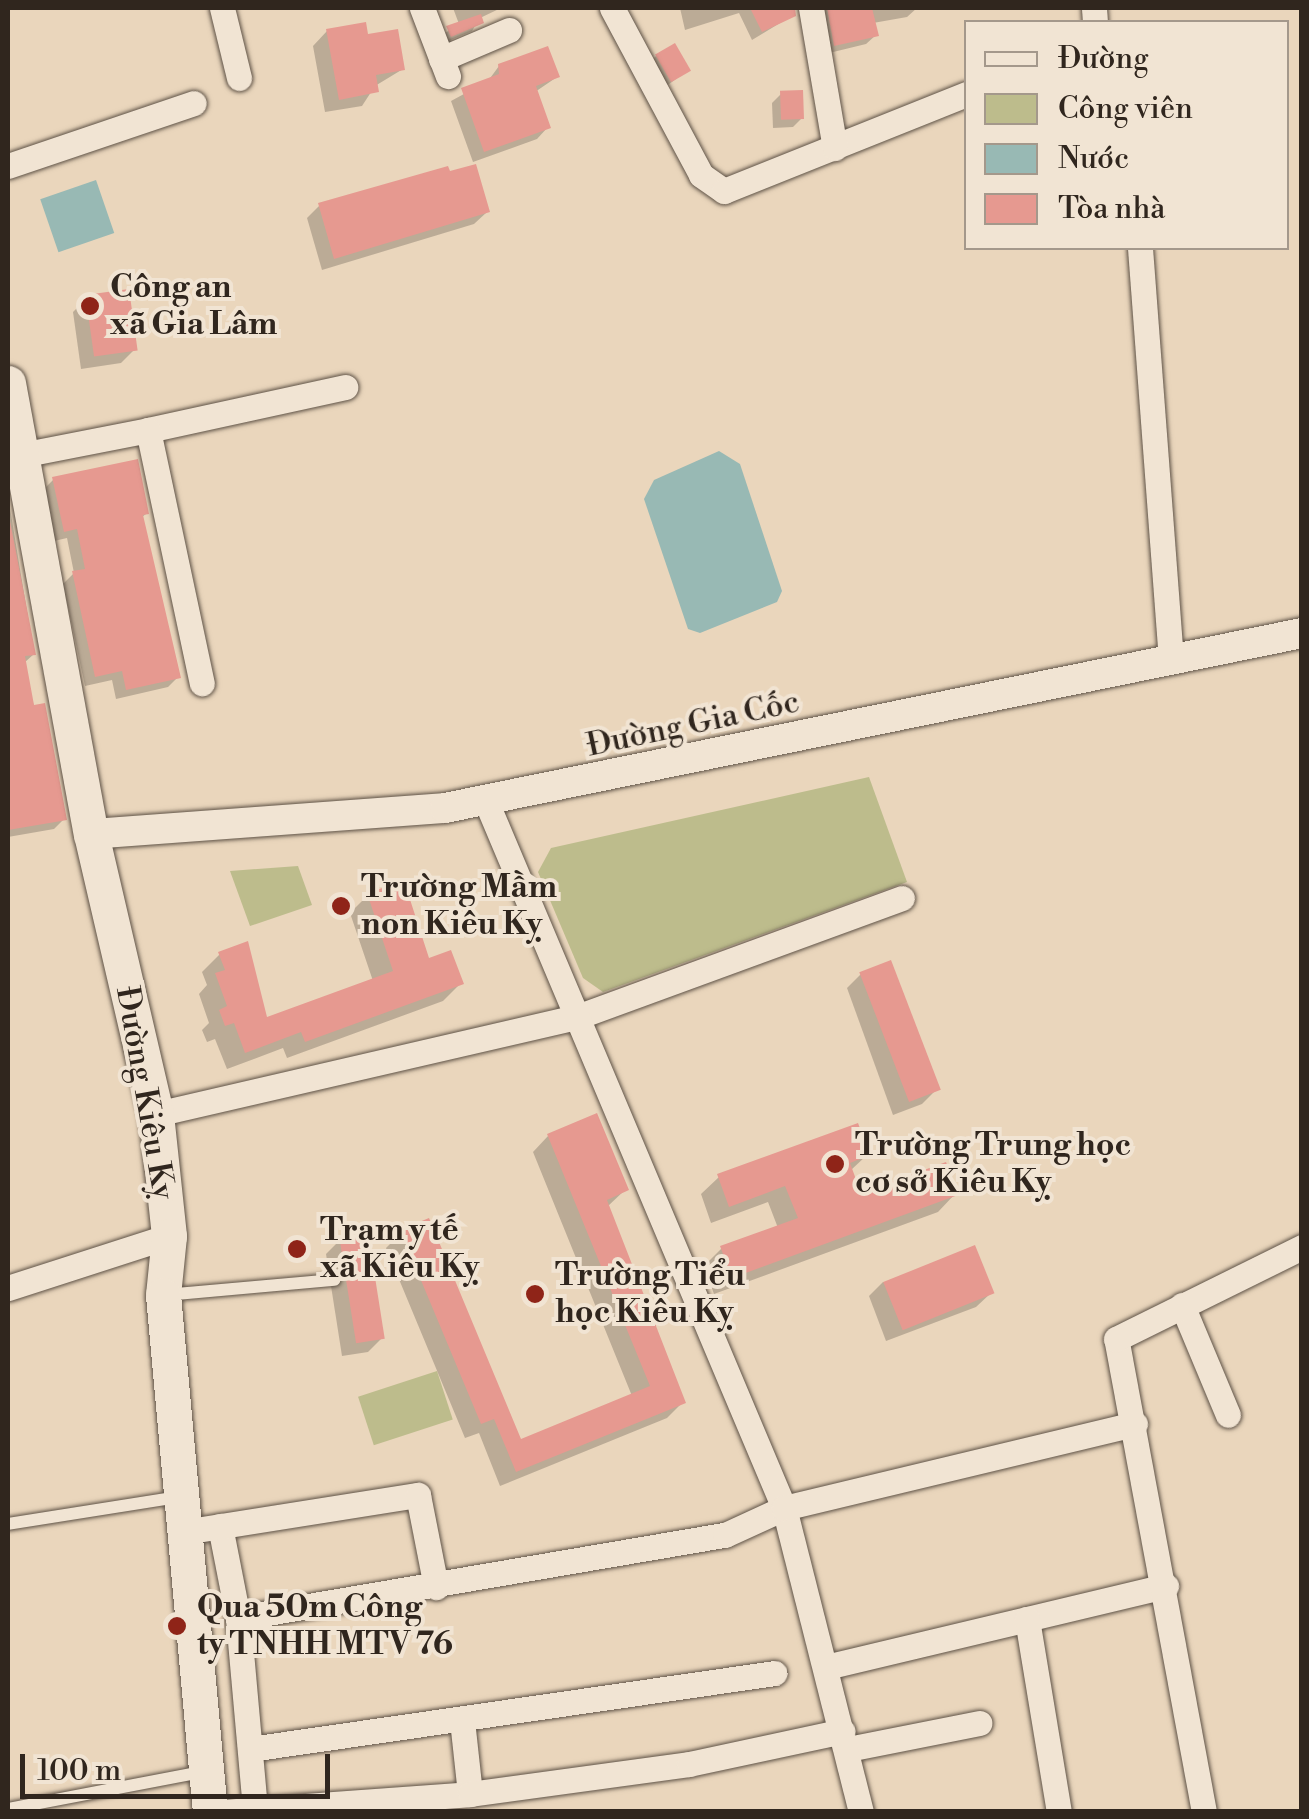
<!DOCTYPE html>
<meta charset="utf-8">
<style>
body{margin:0}
#map{position:relative;width:1309px;height:1819px;overflow:hidden;background:#ead6bc;font-family:"Libre Bodoni",serif}
div>[style]{position:absolute}
[style*='--x']{left:calc(var(--x)*1px);top:calc(var(--y)*1px);width:calc(var(--w)*1px);rotate:calc(var(--a)*1deg)}
.green>*{inset:0;background:#bdbc8c;transform-origin:0 0}
.water>*{inset:0;background:#98b9b4;transform-origin:0 0}
.shadow>*{inset:0;background:#0003}
.building>*{inset:0;background:#e69990;transform-origin:0 0}
.roads{filter:drop-shadow(0 0 2px #5e5246) drop-shadow(0 0 2px #5e5246)}
.service>*{height:12px;margin:-6px;padding:0 6px;transform-origin:6px;border-radius:6px;background:#f1e4d3}
.minor>*{height:25px;margin:-12.5px;padding:0 12.5px;transform-origin:12.5px;border-radius:12.5px;background:#f1e4d3}
.tertiary>*{height:30px;margin:-15px;padding:0 15px;transform-origin:15px;border-radius:15px;background:#f1e4d3}
.secondary>*{height:35px;margin:-17.5px;padding:0 17.5px;transform-origin:17.5px;border-radius:17.5px;background:#f1e4d3}
.dots>*{width:28px;height:28px;translate:-50% -50%;box-sizing:border-box;border:5px solid #f1e4d3;border-radius:50%}
span{translate:-50% -50%;white-space:nowrap;text-align:center;line-height:1.15;-webkit-text-stroke:8px #f1e4d3;paint-order:stroke}
.poi-label{font-size:32px;color:#30261e;font-weight:700}
.left{translate:0 -50%;text-align:left}
.street-label{font-size:32px;color:#30261e}
.frame{position:absolute;inset:0;border:10px solid #30261e;pointer-events:none}
.legend{position:absolute;left:964px;top:20px;width:325px;height:230px;box-sizing:border-box;background:#f1e4d3;border:2px solid #a4988b;margin:0;padding:12px 18px;list-style:none;font-size:30px;color:#30261e}
.legend li{display:flex;align-items:center;gap:20px;height:50px}
.legend b{width:50px;border:2px solid #a4988b}
.scale{position:absolute;left:20px;top:1754px;width:310px;height:45px;box-sizing:border-box;border:5px solid #30261e;border-top:0;padding-left:12px;font-size:30px;line-height:35px;white-space:nowrap;color:#30261e;-webkit-text-stroke:8px #f1e4d3;paint-order:stroke}
</style>
<div id="map">
<div class="green">
<i style="clip-path:polygon(869px 777px,907px 882px,603px 992px,583px 978px,538px 872px,551px 848px)"></i>
<i style="clip-path:polygon(298px 866px,312px 905px,250px 926px,230px 871px)"></i>
<i style="left:437px;top:1371px;width:51px;height:83px;rotate:72deg"></i>
</div>
<div class="water">
<i style="left:96px;top:180px;width:56px;height:59px;rotate:71deg"></i>
<i style="clip-path:polygon(719px 451px,740px 464px,782px 591px,777px 602px,700px 633px,688px 629px,644px 499px,654px 480px)"></i>
</div>
<div class="shadow">
<i style="clip-path:polygon(453px 8px,501px 8px,480px 18px,472px 31px,441px 44px,439px 37px,459px 24px)"></i>
<i style="clip-path:polygon(680px 8px,794px 8px,793px 15px,752px 40px,739px 13px,685px 30px)"></i>
<i style="clip-path:polygon(814px 8px,917px 8px,907px 17px,873px 23px,876px 35px,866px 44px,825px 54px)"></i>
<i style="clip-path:polygon(327px 31px,366px 37px,403px 69px,375px 86px,362px 106px,325px 112px,313px 46px)"></i>
<i style="clip-path:polygon(656px 56px,688px 70px,661px 90px,647px 65px)"></i>
<i style="clip-path:polygon(499px 66px,557px 77px,535px 92px,548px 127px,537px 139px,473px 162px,451px 101px,488px 81px)"></i>
<i style="clip-path:polygon(781px 94px,802px 118px,793px 127px,773px 128px,772px 103px)"></i>
<i style="clip-path:polygon(319px 206px,487px 212px,474px 224px,322px 270px,307px 218px)"></i>
<i style="clip-path:polygon(87px 298px,135px 349px,121px 363px,81px 369px,73px 312px)"></i>
<i style="clip-path:polygon(54px 479px,147px 513px,141px 518px,178px 677px,168px 687px,116px 699px,112px 680px,85px 686px,63px 584px,74px 573px,67px 538px,54px 541px,43px 490px)"></i>
<i style="clip-path:polygon(8px 496px,34px 654px,24px 663px,26px 676px,64px 819px,54px 829px,8px 837px)"></i>
<i style="clip-path:polygon(368px 895px,428px 961px,461px 983px,443px 1001px,287px 1058px,283px 1048px,227px 1069px,215px 1039px,207px 1042px,202px 1030px,209px 1023px,199px 994px,207px 985px,202px 972px,220px 954px,265px 1021px,373px 981px,350px 913px)"></i>
<i style="clip-path:polygon(861px 974px,937px 1089px,922px 1104px,893px 1115px,847px 988px)"></i>
<i style="clip-path:polygon(548px 1136px,626px 1189px,607px 1207px,683px 1402px,667px 1418px,500px 1486px,479px 1433px,465px 1438px,386px 1248px,402px 1232px,520px 1442px,632px 1396px,533px 1152px)"></i>
<i style="clip-path:polygon(867px 1155px,850px 1171px,860px 1197px,955px 1194px,938px 1212px,714px 1294px,704px 1266px,722px 1248px,778px 1228px,768px 1202px,711px 1223px,701px 1194px,719px 1177px)"></i>
<i style="clip-path:polygon(340px 1240px,382px 1338px,368px 1352px,342px 1356px,326px 1254px)"></i>
<i style="clip-path:polygon(883px 1282px,991px 1293px,976px 1307px,886px 1341px,869px 1296px)"></i>
</div>
<div class="building">
<i style="clip-path:polygon(750px 8px,795px 8px,796px 16px,762px 32px)"></i>
<i style="clip-path:polygon(827px 8px,872px 8px,879px 36px,834px 46px)"></i>
<i style="clip-path:polygon(481px 14px,484px 23px,451px 37px,446px 26px)"></i>
<i style="clip-path:polygon(366px 22px,368px 34px,398px 29px,405px 70px,376px 75px,379px 92px,339px 100px,326px 29px)"></i>
<i style="left:675px;top:43px;width:32px;height:23px;rotate:60deg"></i>
<i style="clip-path:polygon(548px 46px,560px 77px,536px 86px,551px 128px,484px 152px,461px 88px,499px 74px,498px 64px)"></i>
<i style="left:803px;top:90px;width:29px;height:23px;rotate:88deg"></i>
<i style="clip-path:polygon(476px 164px,490px 212px,334px 259px,318px 203px,448px 166px,450px 171px)"></i>
<i style="left:129px;top:289px;width:62px;height:44px;rotate:82deg"></i>
<i style="clip-path:polygon(138px 459px,149px 514px,143px 515px,181px 678px,126px 690px,122px 671px,95px 677px,72px 571px,85px 569px,77px 529px,64px 532px,52px 477px)"></i>
<i style="clip-path:polygon(8px 511px,36px 655px,25px 656px,34px 705px,45px 703px,67px 820px,8px 830px)"></i>
<i style="clip-path:polygon(404px 881px,429px 958px,451px 950px,464px 984px,305px 1042px,301px 1032px,245px 1053px,234px 1023px,225px 1026px,219px 1010px,227px 1006px,215px 973px,225px 970px,218px 952px,248px 941px,267px 1017px,393px 971px,367px 893px)"></i>
<i style="left:891px;top:960px;width:139px;height:34px;rotate:69deg"></i>
<i style="clip-path:polygon(597px 1113px,629px 1190px,607px 1200px,686px 1403px,516px 1472px,494px 1419px,481px 1424px,400px 1230px,429px 1218px,521px 1439px,650px 1386px,547px 1134px)"></i>
<i style="clip-path:polygon(858px 1123px,870px 1155px,850px 1163px,861px 1193px,946px 1162px,958px 1195px,732px 1278px,720px 1246px,798px 1218px,785px 1186px,729px 1207px,717px 1174px)"></i>
<i style="left:368px;top:1233px;width:107px;height:29px;rotate:81deg"></i>
<i style="left:975px;top:1245px;width:52px;height:99px;rotate:68deg"></i>
</div>
<div class="roads">
<div class="service">
<i style="--x:165;--y:1295;--w:170;--a:-5.1"></i>
<i style="--x:8;--y:1524;--w:172;--a:-9"></i>
<i style="--x:8;--y:1809;--w:197;--a:-10.8"></i>
</div>
<div class="minor">
<i style="--x:222;--y:8;--w:72;--a:76.3"></i>
<i style="--x:422;--y:8;--w:73;--a:69.1"></i>
<i style="--x:612;--y:8;--w:189;--a:61.9"></i>
<i style="--x:701;--y:175;--w:28;--a:35"></i>
<i style="--x:724;--y:191;--w:261;--a:-21.8"></i>
<i style="--x:811;--y:8;--w:142;--a:80.3"></i>
<i style="--x:1094;--y:8;--w:14;--a:86"></i>
<i style="--x:441;--y:59;--w:74;--a:-23.1"></i>
<i style="--x:8;--y:166;--w:196;--a:-18.7"></i>
<i style="--x:1140;--y:248;--w:413;--a:85.7"></i>
<i style="--x:148;--y:430;--w:202;--a:-12.3"></i>
<i style="--x:21;--y:455;--w:129;--a:-11.1"></i>
<i style="--x:148;--y:430;--w:259;--a:78"></i>
<i style="--x:156;--y:1114;--w:432;--a:-13"></i>
<i style="--x:577;--y:1017;--w:346;--a:-20.1"></i>
<i style="--x:8;--y:1288;--w:169;--a:-17.9"></i>
<i style="--x:1182;--y:1305;--w:119;--a:67.3"></i>
<i style="--x:220;--y:1526;--w:94;--a:78.9"></i>
<i style="--x:184;--y:1532;--w:237;--a:-9"></i>
<i style="--x:418;--y:1495;--w:94;--a:78.9"></i>
<i style="--x:1027;--y:1619;--w:143;--a:-13.4"></i>
<i style="--x:826;--y:1667;--w:207;--a:-13.4"></i>
<i style="--x:1027;--y:1619;--w:196;--a:80.6"></i>
<i style="--x:462;--y:1720;--w:74;--a:83.8"></i>
<i style="--x:250;--y:1749;--w:530;--a:-8.24"></i>
<i style="--x:848;--y:1749;--w:134;--a:-11.2"></i>
<i style="--x:255;--y:1809;--w:192;--a:-95.1"></i>
<i style="--x:238;--y:1618;--w:494;--a:-9.7"></i>
<i style="--x:725;--y:1535;--w:65;--a:-24.6"></i>
<i style="--x:784;--y:1508;--w:767;--a:-112.86"></i>
<i style="--x:221;--y:1812;--w:250;--a:-4.1"></i>
<i style="--x:470;--y:1794;--w:221;--a:-7.8"></i>
<i style="--x:689;--y:1764;--w:157;--a:-12.1"></i>
<i style="--x:861;--y:1812;--w:314;--a:-104.2"></i>
<i style="--x:784;--y:1508;--w:361;--a:-13.5"></i>
<i style="--x:1204;--y:1812;--w:481;--a:-100.5"></i>
<i style="--x:1116;--y:1339;--w:208;--a:-26.3"></i>
</div>
<div class="tertiary">
<i style="--x:91;--y:834;--w:355;--a:-4.2"></i>
<i style="--x:445;--y:808;--w:875;--a:-11.54"></i>
</div>
<div class="secondary">
<i style="--x:8;--y:383;--w:459;--a:79.6"></i>
<i style="--x:91;--y:834;--w:287;--a:76.9"></i>
<i style="--x:156;--y:1114;--w:123;--a:83.9"></i>
<i style="--x:169;--y:1236;--w:59;--a:95.8"></i>
<i style="--x:163;--y:1295;--w:519;--a:84.81"></i>
</div>
</div>
<div class="dots">
<i style="left:90px;top:306px;background:#8f2418"></i>
<i style="left:341px;top:906px;background:#8f2418"></i>
<i style="left:835px;top:1164px;background:#8f2418"></i>
<i style="left:297px;top:1249px;background:#8f2418"></i>
<i style="left:535px;top:1294px;background:#8f2418"></i>
<i style="left:177px;top:1626px;background:#8f2418"></i>
</div>
<div class="poi-label">
<span class="left" style="left:110px;top:306px">Công an<br>xã Gia Lâm</span>
<span class="left" style="left:361px;top:906px">Trường Mầm<br>non Kiêu Kỵ</span>
<span class="left" style="left:855px;top:1164px">Trường Trung học<br>cơ sở Kiêu Kỵ</span>
<span class="left" style="left:320px;top:1249px">Trạm y tế<br>xã Kiêu Kỵ</span>
<span class="left" style="left:555px;top:1294px">Trường Tiểu<br>học Kiêu Kỵ</span>
<span class="left" style="left:197px;top:1626px">Qua 50m Công<br>ty TNHH MTV 76</span>
</div>
<div class="street-label">
<span style="left:693px;top:724px;rotate:-12deg">Đường Gia Cốc</span>
<span style="left:145px;top:1093px;rotate:80deg">Đường Kiêu Kỵ</span>
</div>
<div class="frame"></div>
<ul class="legend">
<li><b style="height:12px;background:#f1e4d3"></b>Đường</li>
<li><b style="height:28px;background:#bdbc8c"></b>Công viên</li>
<li><b style="height:28px;background:#98b9b4"></b>Nước</li>
<li><b style="height:28px;background:#e69990"></b>Tòa nhà</li>
</ul>
<div class="scale">100 m</div>
</div>
